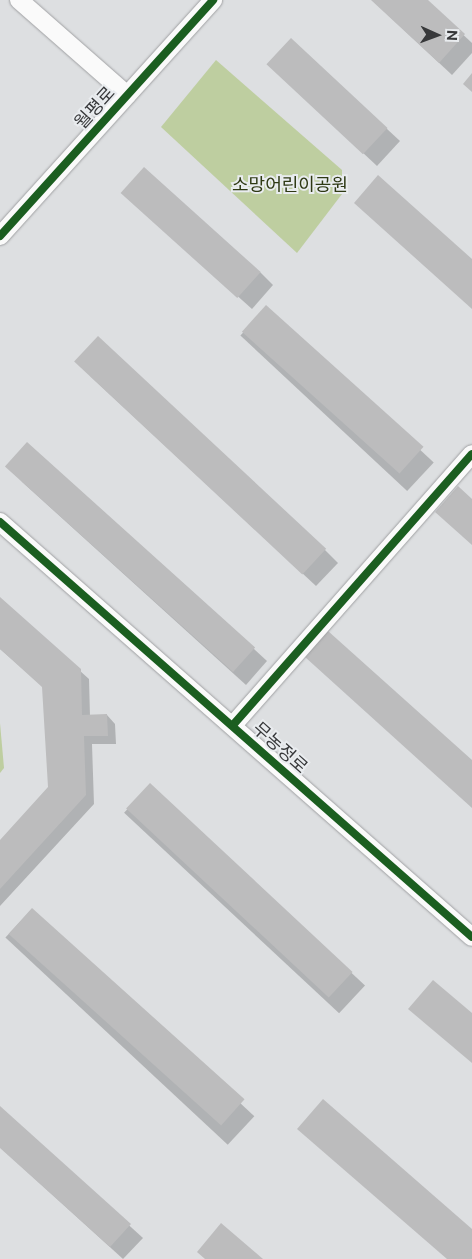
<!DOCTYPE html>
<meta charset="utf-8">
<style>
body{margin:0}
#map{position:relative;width:472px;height:1259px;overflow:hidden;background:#dddfe1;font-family:"Public Sans","Noto Sans KR",sans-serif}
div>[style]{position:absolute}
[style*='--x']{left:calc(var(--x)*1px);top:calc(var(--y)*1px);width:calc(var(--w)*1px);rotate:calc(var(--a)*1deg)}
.green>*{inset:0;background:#becea0}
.shadow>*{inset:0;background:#0003;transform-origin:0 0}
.building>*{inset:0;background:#bcbcbd;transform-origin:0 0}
.roads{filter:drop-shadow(0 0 1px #a0a1a3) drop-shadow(0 0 1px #a0a1a3)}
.minor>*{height:18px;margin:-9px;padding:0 9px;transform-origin:9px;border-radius:9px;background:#fafafa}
.cycleway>*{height:8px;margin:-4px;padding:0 4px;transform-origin:4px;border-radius:4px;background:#1b5e20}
span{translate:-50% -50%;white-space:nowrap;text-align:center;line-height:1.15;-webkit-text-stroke:4px #e9ecef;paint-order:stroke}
.street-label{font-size:18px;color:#37383a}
.park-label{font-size:18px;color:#2e3914}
.north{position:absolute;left:412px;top:10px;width:50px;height:50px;-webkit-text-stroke:4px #e9ecef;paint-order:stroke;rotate:92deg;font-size:14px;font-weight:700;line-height:20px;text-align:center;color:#37383a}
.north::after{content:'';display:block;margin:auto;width:18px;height:22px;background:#37383a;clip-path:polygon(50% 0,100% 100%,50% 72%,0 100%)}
</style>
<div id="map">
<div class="green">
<i style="clip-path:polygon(216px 60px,342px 170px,342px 194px,297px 253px,161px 127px)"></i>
<i style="clip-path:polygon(0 723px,4px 768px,0 773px)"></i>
</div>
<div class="shadow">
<i style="clip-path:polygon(372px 0,426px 0,472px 43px,472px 53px,452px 75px)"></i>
<i style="clip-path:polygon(291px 40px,400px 141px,377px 166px,282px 77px)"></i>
<i style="clip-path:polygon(136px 205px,260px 272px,273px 285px,252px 309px)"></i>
<i style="left:267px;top:307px;width:228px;height:39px;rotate:43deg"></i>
<i style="clip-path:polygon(89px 375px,325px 550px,338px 563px,316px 586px)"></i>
<i style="clip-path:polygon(20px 480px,254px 649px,267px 661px,246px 685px)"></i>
<i style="clip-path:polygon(0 599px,89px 679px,90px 716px,107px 715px,115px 724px,116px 744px,92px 744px,94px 804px,0 906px,0 842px,50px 788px,44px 687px,0 649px)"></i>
<i style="left:150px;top:785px;width:294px;height:38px;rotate:43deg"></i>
<i style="left:32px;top:909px;width:304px;height:39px;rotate:43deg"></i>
<i style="clip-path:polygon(0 1108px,143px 1238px,123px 1259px,0 1147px)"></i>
</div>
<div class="building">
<i style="clip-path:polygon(371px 0,428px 0,465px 34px,439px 63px)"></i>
<i style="left:291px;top:38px;width:132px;height:36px;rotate:43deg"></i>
<i style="clip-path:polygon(472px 73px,472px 92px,463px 84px)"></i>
<i style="left:144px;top:167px;width:157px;height:35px;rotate:42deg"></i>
<i style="clip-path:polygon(378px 175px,472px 259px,472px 309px,354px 203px)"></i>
<i style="left:266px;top:305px;width:212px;height:36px;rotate:42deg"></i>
<i style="left:98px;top:336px;width:312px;height:35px;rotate:43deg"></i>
<i style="left:27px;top:442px;width:307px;height:33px;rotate:42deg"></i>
<i style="clip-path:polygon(458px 486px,472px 499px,472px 545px,435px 512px)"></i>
<i style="clip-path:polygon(0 597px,81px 669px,82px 715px,107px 714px,108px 736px,84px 736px,86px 795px,0 889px,0 840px,48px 787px,42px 687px,0 649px)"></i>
<i style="clip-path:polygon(328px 631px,472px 760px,472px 808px,305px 657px)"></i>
<i style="left:150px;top:783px;width:277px;height:35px;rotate:43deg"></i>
<i style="left:32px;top:908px;width:286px;height:35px;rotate:42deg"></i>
<i style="clip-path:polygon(433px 980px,472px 1013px,472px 1063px,408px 1009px)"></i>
<i style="clip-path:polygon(323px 1099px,472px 1229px,472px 1259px,447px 1259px,297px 1129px)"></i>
<i style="clip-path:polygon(0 1106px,131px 1224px,110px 1247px,0 1148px)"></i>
<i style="clip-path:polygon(221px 1223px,263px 1259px,205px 1259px,197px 1252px)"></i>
</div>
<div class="roads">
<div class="minor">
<i style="--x:19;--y:0;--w:144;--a:41.3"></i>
<i style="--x:0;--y:236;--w:318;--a:-47.9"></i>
<i style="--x:0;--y:522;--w:628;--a:41.32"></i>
<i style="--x:233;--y:725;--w:361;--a:-48.6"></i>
</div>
</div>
<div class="cycleway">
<i style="--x:0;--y:236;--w:318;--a:-47.9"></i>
<i style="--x:0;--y:522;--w:628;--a:41.32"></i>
<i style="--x:233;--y:725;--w:361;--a:-48.6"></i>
</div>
<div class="street-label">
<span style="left:95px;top:108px;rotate:-48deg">월평로</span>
<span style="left:280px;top:748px;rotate:42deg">무농정로</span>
</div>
<div class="park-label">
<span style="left:290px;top:185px">소망어린이공원</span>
</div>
<div class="north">N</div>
</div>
